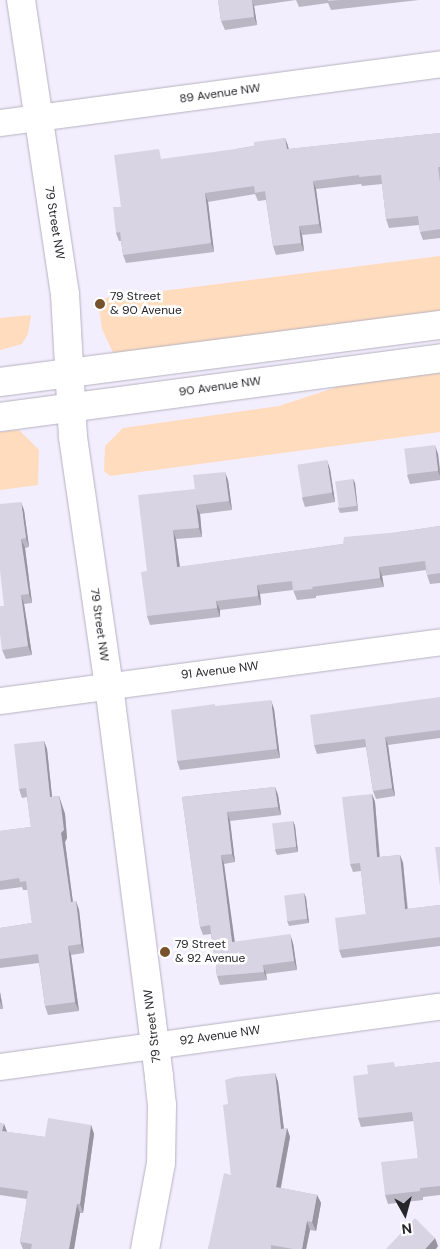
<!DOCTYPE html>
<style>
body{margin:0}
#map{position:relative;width:440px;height:1249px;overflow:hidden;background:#f3eefe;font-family:"DM Sans",sans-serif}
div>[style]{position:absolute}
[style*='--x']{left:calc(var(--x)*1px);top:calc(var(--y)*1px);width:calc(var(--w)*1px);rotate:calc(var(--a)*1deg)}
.green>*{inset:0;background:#fedcbd}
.roads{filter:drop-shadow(0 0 1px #b5b1c0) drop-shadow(0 0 1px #b5b1c0)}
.street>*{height:26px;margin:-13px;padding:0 13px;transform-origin:13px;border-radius:13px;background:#fff}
.secondary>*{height:28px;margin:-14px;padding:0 14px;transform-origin:14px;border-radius:14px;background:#fff}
.wall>*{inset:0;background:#bbb6c4}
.shaded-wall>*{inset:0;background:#9894a0}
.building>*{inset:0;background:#d9d4e4;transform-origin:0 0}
.dots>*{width:14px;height:14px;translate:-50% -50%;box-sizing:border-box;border:2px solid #fff;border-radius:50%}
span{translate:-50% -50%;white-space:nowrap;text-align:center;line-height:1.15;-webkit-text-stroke:5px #fff;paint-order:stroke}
.street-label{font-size:12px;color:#26252a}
.poi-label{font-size:12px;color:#26252a}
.left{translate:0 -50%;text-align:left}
.north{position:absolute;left:380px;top:1189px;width:50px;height:50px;-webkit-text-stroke:4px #fff;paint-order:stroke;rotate:173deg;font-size:14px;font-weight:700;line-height:20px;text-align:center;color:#26252a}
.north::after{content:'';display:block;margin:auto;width:18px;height:22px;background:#26252a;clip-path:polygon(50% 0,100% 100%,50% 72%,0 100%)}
</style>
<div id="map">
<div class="green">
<i style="clip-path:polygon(440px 256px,440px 317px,116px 359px,102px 329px,98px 299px)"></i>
<i style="clip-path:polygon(31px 315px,28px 334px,22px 344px,0 350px,0 318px)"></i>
<i style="clip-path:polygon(440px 372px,440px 432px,110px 476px,104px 471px,105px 446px,123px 428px,279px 406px,346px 384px)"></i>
<i style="clip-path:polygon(19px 430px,39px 450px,38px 485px,0 490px,0 432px)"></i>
</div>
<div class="roads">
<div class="street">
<i style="--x:0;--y:123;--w:444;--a:-7.6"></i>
<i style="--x:0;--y:701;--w:444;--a:-7.6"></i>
<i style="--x:0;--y:1067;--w:444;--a:-7.8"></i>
</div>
<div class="secondary">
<i style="--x:21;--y:0;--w:297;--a:81.5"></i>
<i style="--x:65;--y:294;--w:143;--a:86.8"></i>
<i style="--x:73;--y:437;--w:252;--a:81.8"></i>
<i style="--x:109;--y:686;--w:394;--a:82.7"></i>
<i style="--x:159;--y:1077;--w:28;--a:84"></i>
<i style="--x:162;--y:1105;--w:58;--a:91"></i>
<i style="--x:161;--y:1163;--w:87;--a:100.5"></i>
<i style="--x:0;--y:382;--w:444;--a:-7.4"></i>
<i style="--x:0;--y:417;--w:444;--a:-7.6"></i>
</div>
</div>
<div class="wall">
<i style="clip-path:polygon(218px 0,419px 0,331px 10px,328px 3px,299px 7px,296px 0,254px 6px,257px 25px,225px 30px,221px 21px)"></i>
<i style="clip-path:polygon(440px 133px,440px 238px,423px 240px,420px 232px,419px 225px,389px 228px,386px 219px,382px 184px,362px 186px,361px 184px,316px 189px,322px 233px,302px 235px,304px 251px,276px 255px,273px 246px,266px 200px,258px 201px,255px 194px,208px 202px,214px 252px,126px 263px,123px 255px,121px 241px,119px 241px,116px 233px,121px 207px,236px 149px,254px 146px,285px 138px,289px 149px)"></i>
<i style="clip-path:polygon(438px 454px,440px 468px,440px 480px,410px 484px,407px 475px)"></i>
<i style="clip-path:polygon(330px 469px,335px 502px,305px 507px,302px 498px)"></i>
<i style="clip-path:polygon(353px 479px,355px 483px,358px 511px,340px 513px,338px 508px)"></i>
<i style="clip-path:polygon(228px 480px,232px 510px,200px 514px,202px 537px,176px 539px,180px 567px,343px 544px,399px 532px,440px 526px,440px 583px,430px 584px,427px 575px,426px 570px,382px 576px,384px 587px,316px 596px,316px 598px,297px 600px,293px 590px,260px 594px,261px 605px,220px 610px,220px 617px,150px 625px,147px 616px,147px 571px,195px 489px)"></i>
<i style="clip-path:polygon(24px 510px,29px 547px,25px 548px,32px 603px,24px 604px,32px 655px,6px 659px,2px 650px)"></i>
<i style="clip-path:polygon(440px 697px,440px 738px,388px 745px,395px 796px,376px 799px,373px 791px,366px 747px,317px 754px,314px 745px)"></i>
<i style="clip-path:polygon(215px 704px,215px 706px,274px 709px,280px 758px,180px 770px,177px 761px)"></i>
<i style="clip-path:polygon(44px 741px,47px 749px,52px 797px,59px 796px,65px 814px,67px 838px,65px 842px,73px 902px,76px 901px,79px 910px,84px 953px,71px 955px,79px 1011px,48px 1015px,45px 1006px,39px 963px,0 968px,0 928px,32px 923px,28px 890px,23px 890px,22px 887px,0 890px,0 831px,31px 827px,27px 797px,22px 798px,19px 789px)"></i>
<i style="clip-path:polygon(275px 787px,278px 795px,281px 815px,230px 821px,235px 862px,224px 864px,234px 942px,293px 943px,297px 970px,266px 974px,267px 980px,220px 985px,217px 976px,211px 934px,203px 935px,200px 927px,182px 797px)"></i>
<i style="clip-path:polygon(372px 794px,375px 802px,380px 857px,400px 855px,403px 863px,408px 909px,440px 905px,440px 946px,342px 958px,339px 950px,366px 914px,361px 871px,353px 872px,350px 864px)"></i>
<i style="clip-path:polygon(293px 821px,295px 826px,298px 852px,277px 855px,275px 850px)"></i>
<i style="clip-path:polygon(304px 893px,306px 898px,309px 923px,289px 926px,287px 921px)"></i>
<i style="clip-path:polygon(0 992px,3px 1009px,0 1009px)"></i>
<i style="clip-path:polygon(440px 1062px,440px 1195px,423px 1197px,423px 1200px,388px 1204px,385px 1195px,418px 1158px,414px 1121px,361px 1127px,358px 1118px,368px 1074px,396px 1067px)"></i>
<i style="clip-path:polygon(275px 1073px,278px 1082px,284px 1129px,287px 1128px,290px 1137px,281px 1188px,317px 1195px,321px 1203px,316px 1231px,310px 1230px,306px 1249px,208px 1249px,231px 1175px,228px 1104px)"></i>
<i style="clip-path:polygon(0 1123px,4px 1124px,7px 1132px,45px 1137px,91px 1125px,94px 1134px,83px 1213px,80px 1213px,74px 1249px,23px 1249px,20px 1242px,27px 1199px,0 1195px)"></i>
</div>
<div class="shaded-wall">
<i style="clip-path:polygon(252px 0,254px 6px,257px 25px,254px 17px)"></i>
<i style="clip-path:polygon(285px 138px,288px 146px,290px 158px,287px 149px)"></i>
<i style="clip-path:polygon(313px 181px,316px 189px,322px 233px,319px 224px)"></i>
<i style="clip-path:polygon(205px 193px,208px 202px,214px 252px,211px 243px)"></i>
<i style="clip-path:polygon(299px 226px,302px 235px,304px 251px,301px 243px)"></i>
<i style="clip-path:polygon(435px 445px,438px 454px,440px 476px,438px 471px)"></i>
<i style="clip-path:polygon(327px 460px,330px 469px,335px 502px,332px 493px)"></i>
<i style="clip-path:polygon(225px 472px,228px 480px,232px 510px,229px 501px)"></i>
<i style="clip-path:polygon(353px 479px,355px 483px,358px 511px,357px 506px)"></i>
<i style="clip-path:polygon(21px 502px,24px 510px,29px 547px,26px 538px)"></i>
<i style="clip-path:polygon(196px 505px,200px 514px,202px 537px,199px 528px)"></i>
<i style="clip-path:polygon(173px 530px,176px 539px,181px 576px,177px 567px)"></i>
<i style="clip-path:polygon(21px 539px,25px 548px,32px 603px,29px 594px)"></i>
<i style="clip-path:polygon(379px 567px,382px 576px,384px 587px,380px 578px)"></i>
<i style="clip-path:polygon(257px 585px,260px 594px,261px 605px,258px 596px)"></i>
<i style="clip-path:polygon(21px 595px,24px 604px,32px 655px,28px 646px)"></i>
<i style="clip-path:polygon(216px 601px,220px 610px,220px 617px,217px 608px)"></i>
<i style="clip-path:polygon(271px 700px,274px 709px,280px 758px,277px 749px)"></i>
<i style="clip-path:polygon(385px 737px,388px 745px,395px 796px,392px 788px)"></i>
<i style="clip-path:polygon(44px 741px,47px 749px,53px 806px,50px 797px)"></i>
<i style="clip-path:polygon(275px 787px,278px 795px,281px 815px,278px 807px)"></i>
<i style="clip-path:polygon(372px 794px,375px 802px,380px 866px,377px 857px)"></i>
<i style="clip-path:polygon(59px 796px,65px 814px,67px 838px,65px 842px,74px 911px,71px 902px,61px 833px)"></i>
<i style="clip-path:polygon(227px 812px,230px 821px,235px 862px,232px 854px)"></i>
<i style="clip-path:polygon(293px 821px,295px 826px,298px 852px,296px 847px)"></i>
<i style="clip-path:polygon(221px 855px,224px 864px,236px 950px,232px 942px)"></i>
<i style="clip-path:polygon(400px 855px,403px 863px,408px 918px,405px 909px)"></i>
<i style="clip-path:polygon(304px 893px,306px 898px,309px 923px,307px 919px)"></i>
<i style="clip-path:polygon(76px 901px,79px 910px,84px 953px,81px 944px)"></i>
<i style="clip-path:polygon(290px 934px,293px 943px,297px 970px,294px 961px)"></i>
<i style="clip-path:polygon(68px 946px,71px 955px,79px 1011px,75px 1002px)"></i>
<i style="clip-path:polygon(263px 965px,266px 974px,267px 980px,264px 972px)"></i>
<i style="clip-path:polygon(0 992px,3px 1009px,0 1001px)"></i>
<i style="clip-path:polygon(275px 1073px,278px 1082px,285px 1138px,281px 1129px)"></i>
<i style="clip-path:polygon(4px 1124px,7px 1132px,2px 1131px)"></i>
<i style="clip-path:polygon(91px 1125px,94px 1134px,83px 1213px,80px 1204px)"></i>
<i style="clip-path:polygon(287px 1128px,290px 1137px,279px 1196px,276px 1187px)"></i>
<i style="clip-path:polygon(317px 1195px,321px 1203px,316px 1231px,312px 1222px)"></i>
<i style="clip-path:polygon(77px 1204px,80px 1213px,74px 1249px,69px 1249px)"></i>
<i style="clip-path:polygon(307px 1221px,310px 1230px,306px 1249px,302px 1249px)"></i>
<i style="clip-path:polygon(435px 1238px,438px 1246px,436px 1249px,425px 1249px)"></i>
</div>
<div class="building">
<i style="clip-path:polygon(218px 0,252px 0,254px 17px,221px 21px)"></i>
<i style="clip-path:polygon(328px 0,340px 0,328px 1px)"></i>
<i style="clip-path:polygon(440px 133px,440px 167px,438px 167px,440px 183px,440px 229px,420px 232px,418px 216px,386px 219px,381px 175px,359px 177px,359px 175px,313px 181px,319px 224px,299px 226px,301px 243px,273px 246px,265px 191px,255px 193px,254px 186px,205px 193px,211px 243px,123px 255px,120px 232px,116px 233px,113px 207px,121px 207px,114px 155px,159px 149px,161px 159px,236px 149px,254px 146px,254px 142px,285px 138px,287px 149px)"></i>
<i style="left:435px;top:445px;width:26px;height:31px;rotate:83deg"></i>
<i style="left:327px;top:460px;width:33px;height:30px;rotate:81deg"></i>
<i style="clip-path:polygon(225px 472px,229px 501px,196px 505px,199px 528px,173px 530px,177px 567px,343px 544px,344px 537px,399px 532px,440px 526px,440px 573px,427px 575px,425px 561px,379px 567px,380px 578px,312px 587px,313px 589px,293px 591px,292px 581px,257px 585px,258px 596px,216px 601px,217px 608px,147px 616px,141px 572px,147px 571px,138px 495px,195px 489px,193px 475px)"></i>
<i style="left:353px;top:479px;width:27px;height:18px;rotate:82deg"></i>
<i style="clip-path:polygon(21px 502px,26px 538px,21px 539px,29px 594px,21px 595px,28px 646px,2px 650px,0 634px,0 606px,4px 606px,0 571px,0 504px)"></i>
<i style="clip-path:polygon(440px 697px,440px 730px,385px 737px,392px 788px,373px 791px,365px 739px,314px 745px,310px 715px)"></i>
<i style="clip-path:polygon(271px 700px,277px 749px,177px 761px,171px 710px,215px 704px,215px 706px)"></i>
<i style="clip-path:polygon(44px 741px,50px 797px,59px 796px,61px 806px,64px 830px,61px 833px,71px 902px,76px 901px,81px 944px,68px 946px,75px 1002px,45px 1006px,38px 954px,0 959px,0 928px,32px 923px,26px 881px,20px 882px,19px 878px,0 881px,0 831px,31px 827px,26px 788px,19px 789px,14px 744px)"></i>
<i style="clip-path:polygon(275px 787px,278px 807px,227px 812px,232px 854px,221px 855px,232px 942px,290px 934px,294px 961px,263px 965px,264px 972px,217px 976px,210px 925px,200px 927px,182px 797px)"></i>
<i style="clip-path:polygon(372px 794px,377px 857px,400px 855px,405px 909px,440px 905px,440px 937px,339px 950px,335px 918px,366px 914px,360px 863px,350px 864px,342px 797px)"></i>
<i style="left:293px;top:821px;width:26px;height:21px;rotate:83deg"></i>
<i style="clip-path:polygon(435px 847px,440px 847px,440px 887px)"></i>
<i style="left:304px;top:893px;width:26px;height:20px;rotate:83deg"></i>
<i style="clip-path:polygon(394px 1062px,395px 1067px,403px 1066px,440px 1062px,440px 1186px,420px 1188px,420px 1191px,385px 1195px,381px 1162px,418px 1158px,412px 1112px,358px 1118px,353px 1076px,368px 1074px,367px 1065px)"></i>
<i style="clip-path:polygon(275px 1073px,281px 1129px,287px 1128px,276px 1187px,317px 1195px,312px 1222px,307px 1221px,302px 1249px,293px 1249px,271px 1245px,271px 1249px,208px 1249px,224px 1173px,231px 1175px,223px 1105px,228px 1104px,225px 1080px,235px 1077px)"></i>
<i style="clip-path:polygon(48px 1118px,91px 1125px,80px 1204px,77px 1204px,69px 1249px,31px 1249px,32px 1244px,20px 1242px,28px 1191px,0 1187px,0 1123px,4px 1124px,2px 1131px,45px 1137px)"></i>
<i style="clip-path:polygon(415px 1218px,435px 1238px,425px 1249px,386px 1249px)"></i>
</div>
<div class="dots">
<i style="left:100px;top:304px;background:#77522d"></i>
<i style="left:165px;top:952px;background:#77522d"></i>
</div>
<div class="street-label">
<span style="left:220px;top:94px;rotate:-8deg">89 Avenue NW</span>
<span style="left:54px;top:223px;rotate:81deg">79 Street NW</span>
<span style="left:220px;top:387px;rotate:-8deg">90 Avenue NW</span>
<span style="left:99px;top:625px;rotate:82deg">79 Street NW</span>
<span style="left:220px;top:671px;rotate:-7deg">91 Avenue NW</span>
<span style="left:153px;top:1026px;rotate:-97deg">79 Street NW</span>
<span style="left:220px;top:1036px;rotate:-8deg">92 Avenue NW</span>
</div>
<div class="poi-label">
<span class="left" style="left:110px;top:304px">79 Street<br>&amp; 90 Avenue</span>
<span class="left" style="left:175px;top:952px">79 Street<br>&amp; 92 Avenue</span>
</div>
<div class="north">N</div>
</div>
